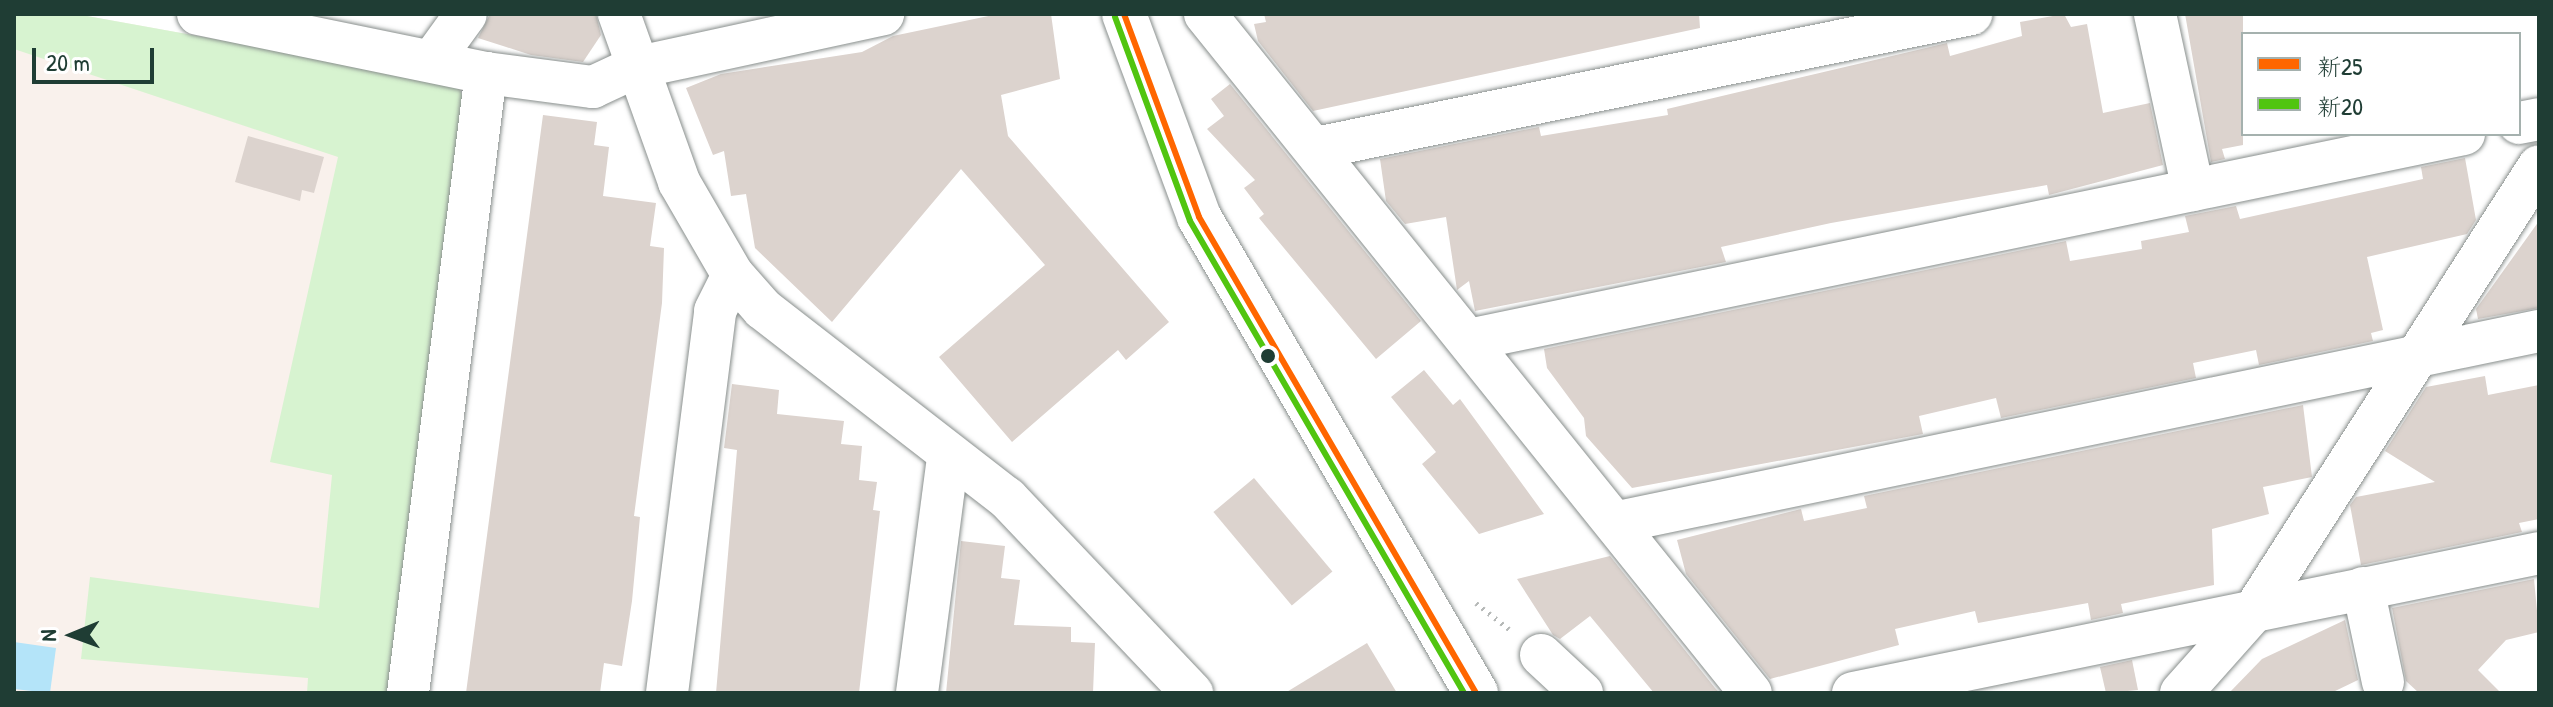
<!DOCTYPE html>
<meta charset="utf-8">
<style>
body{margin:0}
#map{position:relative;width:2553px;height:707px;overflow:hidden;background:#fff;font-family:"Patrick Hand","Klee One",sans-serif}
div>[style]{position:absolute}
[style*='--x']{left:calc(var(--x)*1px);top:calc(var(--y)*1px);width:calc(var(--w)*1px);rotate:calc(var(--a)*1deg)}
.built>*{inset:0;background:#f9f1ec}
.green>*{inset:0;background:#d7f3d0}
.water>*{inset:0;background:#b4e4f9}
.building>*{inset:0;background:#dcd3ce;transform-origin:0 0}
.path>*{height:5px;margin-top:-2.5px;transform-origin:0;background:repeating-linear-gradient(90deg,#b6b9b8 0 2px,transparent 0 8px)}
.roads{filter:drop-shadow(0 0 2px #898f8d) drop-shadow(0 0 2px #898f8d)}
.minor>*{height:42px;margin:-21px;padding:0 21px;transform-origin:21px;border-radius:21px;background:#fff}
.major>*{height:44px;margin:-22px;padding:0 22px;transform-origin:22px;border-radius:22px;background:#fff}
.bus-1>*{height:6px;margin:-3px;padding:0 3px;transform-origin:3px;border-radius:3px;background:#f60}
.bus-2>*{height:6px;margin:-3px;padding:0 3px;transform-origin:3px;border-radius:3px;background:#51c510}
.dots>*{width:22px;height:22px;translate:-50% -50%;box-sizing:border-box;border:4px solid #fff;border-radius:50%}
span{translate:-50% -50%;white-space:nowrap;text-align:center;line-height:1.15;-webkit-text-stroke:6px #fff;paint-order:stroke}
.frame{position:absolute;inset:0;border:16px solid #1f3d34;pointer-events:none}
.legend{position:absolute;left:2241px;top:32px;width:280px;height:104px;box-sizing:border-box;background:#fff;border:2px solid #a5b1ae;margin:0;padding:10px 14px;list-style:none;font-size:24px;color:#1f3d34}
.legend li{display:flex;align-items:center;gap:16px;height:40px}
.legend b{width:40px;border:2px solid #a5b1ae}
.north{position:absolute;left:32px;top:595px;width:80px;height:80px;-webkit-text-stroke:6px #fff;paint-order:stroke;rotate:269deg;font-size:22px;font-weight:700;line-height:32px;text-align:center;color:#1f3d34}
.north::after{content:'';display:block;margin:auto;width:28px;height:36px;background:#1f3d34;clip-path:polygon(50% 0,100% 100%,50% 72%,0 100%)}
.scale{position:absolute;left:32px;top:48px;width:122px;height:36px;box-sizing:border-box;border:4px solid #1f3d34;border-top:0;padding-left:10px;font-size:24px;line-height:28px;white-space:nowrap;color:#1f3d34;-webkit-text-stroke:6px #fff;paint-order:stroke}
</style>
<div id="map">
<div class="built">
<i style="clip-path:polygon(14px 14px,76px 14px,457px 83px,391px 693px,14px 693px)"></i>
</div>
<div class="green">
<i style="clip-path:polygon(14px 14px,76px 14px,457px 83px,467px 107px,391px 693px,307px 693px,308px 678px,81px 659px,90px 577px,319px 608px,332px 475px,270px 462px,338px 157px,14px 49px)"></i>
</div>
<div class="water">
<i style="clip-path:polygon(14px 642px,56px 648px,50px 693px,14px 689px)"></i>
</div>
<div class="building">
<i style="clip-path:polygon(490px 14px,596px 14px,601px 35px,583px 62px,531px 55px,478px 38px)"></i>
<i style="clip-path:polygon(998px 14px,1051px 14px,1060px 79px,1001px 95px,1008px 136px,1169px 322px,1126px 360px,1118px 350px,1012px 442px,939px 357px,1045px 265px,961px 169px,832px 322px,755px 248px,746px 194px,731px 196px,724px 151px,713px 155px,686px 88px,721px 74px,862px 52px,893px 36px)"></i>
<i style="clip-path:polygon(1264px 14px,1699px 14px,1700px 28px,1313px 111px,1258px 41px,1254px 24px,1266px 22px)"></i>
<i style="clip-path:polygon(2064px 14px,2071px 27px,2087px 24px,2103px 113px,2150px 103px,2163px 165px,2049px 195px,2047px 185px,1831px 223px,1721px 247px,1726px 262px,1475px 311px,1469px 281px,1457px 290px,1446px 217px,1405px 224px,1386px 201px,1380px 159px,1539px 127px,1541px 136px,1668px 115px,1667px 109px,1947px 43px,1950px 56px,2022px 36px,2020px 22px)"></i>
<i style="clip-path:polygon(2185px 14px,2243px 14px,2243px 145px,2222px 149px,2225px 159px,2211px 162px)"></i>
<i style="clip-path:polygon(1230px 84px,1421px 321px,1376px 359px,1259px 218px,1264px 214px,1244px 188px,1255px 180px,1207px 129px,1224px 116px,1211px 99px)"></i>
<i style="clip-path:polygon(543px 115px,597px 122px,594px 145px,609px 147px,603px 196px,656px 203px,650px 246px,664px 248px,662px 303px,634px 516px,640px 517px,632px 601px,622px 666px,604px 663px,600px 693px,466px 693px)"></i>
<i style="clip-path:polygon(248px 136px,324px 157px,314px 193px,302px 190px,300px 201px,235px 182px)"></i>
<i style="clip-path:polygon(2465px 158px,2476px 220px,2467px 234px,2367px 257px,2383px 330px,2371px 333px,2373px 341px,2259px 365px,2256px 350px,2193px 363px,2196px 378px,2001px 418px,1996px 398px,1919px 416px,1923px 434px,1632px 488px,1586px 436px,1584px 418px,1547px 368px,1544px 349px,2066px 241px,2070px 261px,2142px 249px,2141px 241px,2189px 232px,2185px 216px,2236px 206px,2240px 219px,2423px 179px,2421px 167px)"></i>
<i style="clip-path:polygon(2539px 221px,2539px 308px,2478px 319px,2476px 309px)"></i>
<i style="clip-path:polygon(1424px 370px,1453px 405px,1460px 399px,1544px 514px,1479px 534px,1422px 464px,1436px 452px,1391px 397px)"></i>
<i style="clip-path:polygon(2485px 376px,2488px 395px,2539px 385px,2539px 519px,2519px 523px,2522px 532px,2361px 565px,2350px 505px,2356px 497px,2435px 482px,2385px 451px,2426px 387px)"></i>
<i style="clip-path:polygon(732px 384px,779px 390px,777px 414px,844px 421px,841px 444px,862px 446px,859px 480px,877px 482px,873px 510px,880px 511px,859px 693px,716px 693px,737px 450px,724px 448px)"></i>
<i style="clip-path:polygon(2303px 405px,2312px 477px,2263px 487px,2269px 514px,2212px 529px,2214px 585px,2121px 604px,2123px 613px,2091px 620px,2088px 603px,1978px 623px,1975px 611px,1895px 629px,1899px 645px,1770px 679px,1686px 574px,1677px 540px,1801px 509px,1804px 521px,1867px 508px,1864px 496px)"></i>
<i style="left:1254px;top:478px;width:122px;height:53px;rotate:50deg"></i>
<i style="clip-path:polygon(961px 541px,1005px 546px,1001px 578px,1020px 580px,1014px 625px,1071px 627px,1071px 642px,1095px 643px,1093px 693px,946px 693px)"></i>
<i style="clip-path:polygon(1610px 556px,1715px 688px,1720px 693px,1654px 693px,1590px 616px,1560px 639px,1553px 635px,1517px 579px)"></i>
<i style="clip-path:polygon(2534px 579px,2539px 632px,2506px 640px,2478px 670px,2501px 693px,2419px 693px,2406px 681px,2392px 608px)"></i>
<i style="clip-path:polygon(2345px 620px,2358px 680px,2331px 693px,2229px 693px,2262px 659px)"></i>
<i style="clip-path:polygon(1367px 643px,1397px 693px,1285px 693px)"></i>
<i style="clip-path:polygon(2132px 660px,2138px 690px,2106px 693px,2100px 667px)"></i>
</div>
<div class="path">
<i style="--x:1476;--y:603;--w:42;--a:38.2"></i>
</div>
<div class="roads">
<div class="minor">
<i style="--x:198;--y:14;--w:294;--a:11.6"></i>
<i style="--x:486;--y:73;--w:108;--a:7.5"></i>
<i style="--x:593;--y:87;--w:45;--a:-24.9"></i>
<i style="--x:634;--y:68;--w:255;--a:-12.2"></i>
<i style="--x:619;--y:14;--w:178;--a:70.3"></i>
<i style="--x:679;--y:182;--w:108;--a:59.9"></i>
<i style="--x:733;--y:275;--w:45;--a:48.6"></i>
<i style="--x:763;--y:309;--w:309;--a:37.8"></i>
<i style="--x:1007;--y:498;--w:269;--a:46.5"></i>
<i style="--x:1205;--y:14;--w:871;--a:51.2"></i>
<i style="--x:2155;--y:14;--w:180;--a:77.8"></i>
<i style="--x:434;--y:58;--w:54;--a:-54"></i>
<i style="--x:2519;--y:123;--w:20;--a:-11"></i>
<i style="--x:1316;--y:148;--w:669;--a:-11.56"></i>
<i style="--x:1473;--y:339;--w:1012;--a:-11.69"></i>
<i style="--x:1618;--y:522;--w:941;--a:-11.72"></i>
<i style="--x:2363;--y:588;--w:96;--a:78"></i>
<i style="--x:1541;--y:655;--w:56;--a:42.8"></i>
<i style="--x:408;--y:693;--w:625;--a:-82.83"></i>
<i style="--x:667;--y:693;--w:385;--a:-82.8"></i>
<i style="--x:715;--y:311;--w:40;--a:-63.4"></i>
<i style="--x:917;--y:693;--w:239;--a:-82.5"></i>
<i style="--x:1853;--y:693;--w:700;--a:-11.53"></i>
<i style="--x:2181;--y:693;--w:110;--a:-48.3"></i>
<i style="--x:2254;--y:611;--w:528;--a:-57.36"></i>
</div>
<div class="major">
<i style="--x:1124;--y:14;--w:216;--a:69.7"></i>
<i style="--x:1199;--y:217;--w:551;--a:59.8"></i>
</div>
</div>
<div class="bus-1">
<i style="--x:1124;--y:14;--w:216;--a:69.7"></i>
<i style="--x:1199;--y:217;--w:551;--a:59.8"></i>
</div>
<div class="bus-2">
<i style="--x:1115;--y:17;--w:217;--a:69.8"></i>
<i style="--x:1190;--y:221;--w:546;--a:59.86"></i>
</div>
<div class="dots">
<i style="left:1268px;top:356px;background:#1f3d34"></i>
</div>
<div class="frame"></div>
<ul class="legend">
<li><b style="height:10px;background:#f60"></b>新25</li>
<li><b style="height:10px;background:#51c510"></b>新20</li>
</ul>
<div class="north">N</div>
<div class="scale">20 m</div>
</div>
